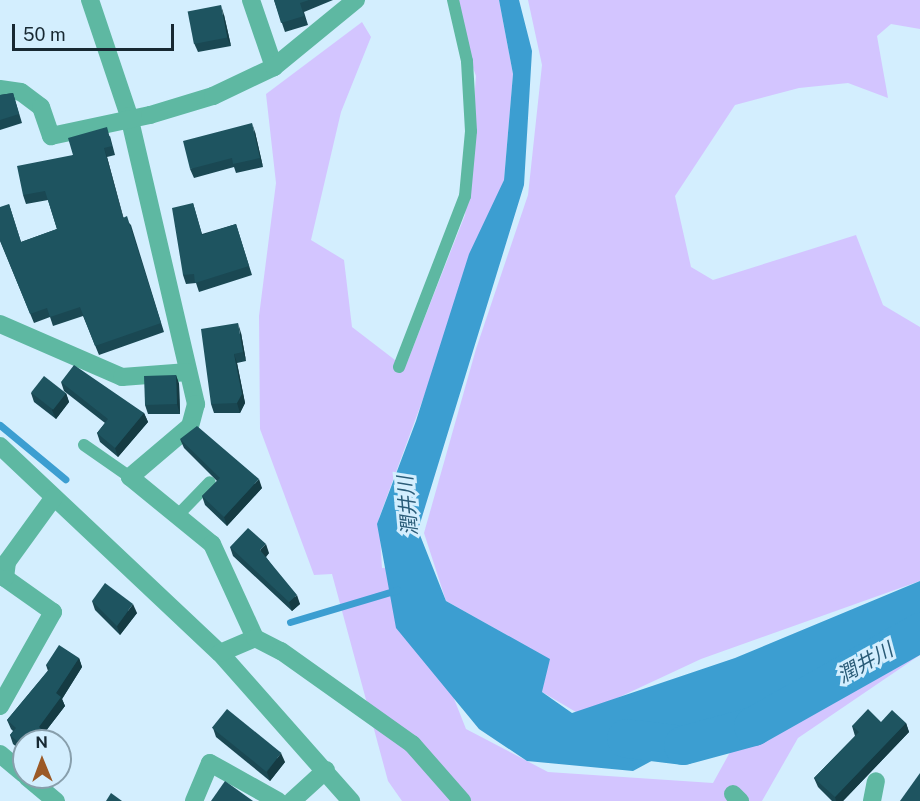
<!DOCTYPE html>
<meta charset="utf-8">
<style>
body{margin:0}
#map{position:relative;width:920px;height:801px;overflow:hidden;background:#d3eefe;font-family:"Public Sans","Noto Sans JP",sans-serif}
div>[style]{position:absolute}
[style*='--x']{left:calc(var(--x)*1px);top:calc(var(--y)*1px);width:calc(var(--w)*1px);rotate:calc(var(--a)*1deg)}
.green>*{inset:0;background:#d3c5ff}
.water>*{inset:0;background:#3c9ed1}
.stream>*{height:7px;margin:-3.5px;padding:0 3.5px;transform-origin:3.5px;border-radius:3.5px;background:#3c9ed1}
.river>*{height:39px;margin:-19.5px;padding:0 19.5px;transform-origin:19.5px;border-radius:19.5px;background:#3c9ed1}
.lane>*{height:12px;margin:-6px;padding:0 6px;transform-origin:6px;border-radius:6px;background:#5eb8a2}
.street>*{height:18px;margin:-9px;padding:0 9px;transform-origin:9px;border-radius:9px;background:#5eb8a2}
.wall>*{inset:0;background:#1a4853}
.shaded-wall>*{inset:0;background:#153b43}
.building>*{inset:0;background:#1e5460;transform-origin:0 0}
span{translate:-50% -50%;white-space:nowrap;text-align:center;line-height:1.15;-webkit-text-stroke:6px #d3eefe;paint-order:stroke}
.water-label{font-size:20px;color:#295b77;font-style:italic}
.north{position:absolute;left:12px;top:729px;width:60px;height:60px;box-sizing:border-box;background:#d3eefe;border:2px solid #889fac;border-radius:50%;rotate:359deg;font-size:16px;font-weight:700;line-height:24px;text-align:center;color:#172832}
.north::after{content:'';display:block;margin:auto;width:21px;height:27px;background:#9b5926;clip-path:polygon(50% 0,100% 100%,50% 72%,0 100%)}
.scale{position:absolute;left:12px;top:24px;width:162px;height:27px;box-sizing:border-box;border:3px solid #172832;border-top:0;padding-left:8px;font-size:18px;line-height:21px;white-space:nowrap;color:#172832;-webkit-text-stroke:4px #d3eefe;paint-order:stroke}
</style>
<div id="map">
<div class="green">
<i style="clip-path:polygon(449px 0,499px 0,513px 74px,504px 180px,379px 518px,382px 568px,402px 567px,466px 729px,548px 772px,713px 783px,766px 687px,920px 603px,920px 655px,798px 738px,762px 801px,402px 801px,388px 781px,332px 574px,314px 575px,260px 429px,259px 316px,276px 183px,266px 94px,362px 22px,371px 37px,341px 112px,311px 240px,344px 260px,352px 327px,395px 360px,408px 360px,465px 215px,476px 76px)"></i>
<i style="clip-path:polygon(528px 0,920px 0,920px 29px,891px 24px,877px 36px,888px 98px,848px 83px,799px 88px,735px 105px,675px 196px,691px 267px,713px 280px,856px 235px,883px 305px,920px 327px,920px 581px,701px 659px,581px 715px,542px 692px,549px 659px,446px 601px,424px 533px,476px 349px,528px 195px,542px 65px)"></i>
</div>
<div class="water">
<i style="clip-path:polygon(499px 0,519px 0,532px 51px,524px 185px,418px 530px,446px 601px,550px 659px,542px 692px,572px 713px,735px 658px,920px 581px,920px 616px,633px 771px,527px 761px,479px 729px,396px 628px,377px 524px,416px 421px,469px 254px,504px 180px,513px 74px)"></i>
</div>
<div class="stream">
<i style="--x:0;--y:425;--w:85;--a:39.7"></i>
<i style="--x:290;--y:622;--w:112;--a:-16.7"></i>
</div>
<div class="river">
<i style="--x:626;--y:738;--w:57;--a:7"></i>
<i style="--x:683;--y:745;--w:73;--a:-15.2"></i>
<i style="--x:753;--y:726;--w:192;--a:-29.4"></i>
</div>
<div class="lane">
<i style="--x:399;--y:367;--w:183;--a:-68.9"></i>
<i style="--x:465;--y:196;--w:65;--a:-84.7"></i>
<i style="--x:471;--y:131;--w:70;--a:-93.3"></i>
<i style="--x:467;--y:61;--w:63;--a:-102.9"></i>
<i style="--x:84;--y:445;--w:56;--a:34.8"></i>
<i style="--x:177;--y:516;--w:47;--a:-45.9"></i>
</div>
<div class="street">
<i style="--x:90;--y:0;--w:122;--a:71.4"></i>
<i style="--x:129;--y:116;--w:296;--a:76.9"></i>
<i style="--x:196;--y:404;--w:23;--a:105"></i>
<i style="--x:190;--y:426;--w:79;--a:139.6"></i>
<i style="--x:130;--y:477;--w:106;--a:39.3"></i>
<i style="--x:212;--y:544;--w:103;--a:65.4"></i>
<i style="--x:251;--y:0;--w:71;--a:71.1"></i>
<i style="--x:0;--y:89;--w:21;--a:8"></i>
<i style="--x:21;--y:92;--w:25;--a:37"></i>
<i style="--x:41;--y:107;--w:31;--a:71"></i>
<i style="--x:51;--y:136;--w:101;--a:-12"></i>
<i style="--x:150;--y:115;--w:66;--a:-16.8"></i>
<i style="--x:213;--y:96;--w:68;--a:-25.4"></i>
<i style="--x:274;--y:67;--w:106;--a:-39.3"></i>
<i style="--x:0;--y:324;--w:133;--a:23.5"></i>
<i style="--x:122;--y:377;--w:66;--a:-4.3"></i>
<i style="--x:0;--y:446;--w:302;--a:43.3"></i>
<i style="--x:220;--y:653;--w:198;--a:48.5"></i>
<i style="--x:220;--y:653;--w:38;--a:-23"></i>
<i style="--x:255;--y:638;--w:29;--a:27"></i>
<i style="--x:281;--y:651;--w:161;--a:35.4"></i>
<i style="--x:412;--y:744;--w:76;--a:48.7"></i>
<i style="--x:0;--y:706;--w:108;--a:-60.6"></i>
<i style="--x:53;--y:612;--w:59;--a:-144.7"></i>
<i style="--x:5;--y:578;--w:16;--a:-83"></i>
<i style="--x:7;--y:562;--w:80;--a:-54.1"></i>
<i style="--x:0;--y:754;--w:31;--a:40"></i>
<i style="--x:27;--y:777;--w:38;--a:40"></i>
<i style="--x:733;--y:794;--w:10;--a:45"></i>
<i style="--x:194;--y:801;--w:41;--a:-67.2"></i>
<i style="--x:210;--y:763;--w:78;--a:29.2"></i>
<i style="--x:292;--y:801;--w:46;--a:-42.4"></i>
<i style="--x:872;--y:801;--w:20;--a:-79"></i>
</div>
<div class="wall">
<i style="clip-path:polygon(274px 0,333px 0,304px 12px,308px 25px,285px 32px)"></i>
<i style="clip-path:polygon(224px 15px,231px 46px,198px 52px,194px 43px)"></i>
<i style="clip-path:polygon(13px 93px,22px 123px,0 130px,0 95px)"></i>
<i style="clip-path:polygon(255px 132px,263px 167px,236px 173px,234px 167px,194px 178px,190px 169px)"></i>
<i style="clip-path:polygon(110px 136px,115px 155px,107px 157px,123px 217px,131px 225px,164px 332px,99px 355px,83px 316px,53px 326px,50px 317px,34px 323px,0 241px,9px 204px,21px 242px,57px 229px,48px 200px,26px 204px,23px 195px,73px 155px)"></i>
<i style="clip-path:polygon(193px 203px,202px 234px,236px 224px,252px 275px,199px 292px,196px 283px,186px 284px,183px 275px)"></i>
<i style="clip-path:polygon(241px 333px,246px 361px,237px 363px,245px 403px,240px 413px,214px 413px,211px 404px)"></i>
<i style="clip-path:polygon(176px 375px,179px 384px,180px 414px,148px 414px,145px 405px)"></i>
<i style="clip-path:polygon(61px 382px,144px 413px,148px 422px,118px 457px,100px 442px,97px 433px,105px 423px,64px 391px)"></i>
<i style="clip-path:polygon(31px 393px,66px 393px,69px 402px,56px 419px,34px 402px)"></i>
<i style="clip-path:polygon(180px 439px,262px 488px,227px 526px,205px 505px,202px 496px,217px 481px,184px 448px)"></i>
<i style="clip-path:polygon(230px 547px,269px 553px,266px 557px,300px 604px,292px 611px,233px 556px)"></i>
<i style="clip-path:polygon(92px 601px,137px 613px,120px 635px,95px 610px)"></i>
<i style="clip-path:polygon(79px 658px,82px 667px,62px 699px,65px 706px,45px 732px,24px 741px,24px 753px,13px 744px,10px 735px,13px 731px,11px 729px,7px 720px,48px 671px,46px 665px)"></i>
<i style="clip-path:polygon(881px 722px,906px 723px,909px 732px,843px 801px,832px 801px,818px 787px,814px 778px,855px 736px,852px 726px)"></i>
<i style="clip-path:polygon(213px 728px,285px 762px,270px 781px,216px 737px)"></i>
</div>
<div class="shaded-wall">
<i style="clip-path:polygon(221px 5px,224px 15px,231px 46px,227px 37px)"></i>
<i style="clip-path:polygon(252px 123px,255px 132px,263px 167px,260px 158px)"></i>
<i style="clip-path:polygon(104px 148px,107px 157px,126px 227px,123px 218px)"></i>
<i style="clip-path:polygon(238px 323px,241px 333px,246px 361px,243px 352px)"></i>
<i style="clip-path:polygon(234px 354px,237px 363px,245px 403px,240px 413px,237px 403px)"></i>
<i style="clip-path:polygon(176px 375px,179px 384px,180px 414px,177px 404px)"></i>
<i style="clip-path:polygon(66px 393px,69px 402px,56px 419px,52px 410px)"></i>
<i style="clip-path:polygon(144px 413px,148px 422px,118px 457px,115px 448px)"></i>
<i style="clip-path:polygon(259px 479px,262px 488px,227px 526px,224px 517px)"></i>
<i style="clip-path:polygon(266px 544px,269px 553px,264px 559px,260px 550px)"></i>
<i style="clip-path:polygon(297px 595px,300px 604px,292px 611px,289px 602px)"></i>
<i style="clip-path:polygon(133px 604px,137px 613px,120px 635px,117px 626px)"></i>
<i style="clip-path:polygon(79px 658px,82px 667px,62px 699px,65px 706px,42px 736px,39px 727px,56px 693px)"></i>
<i style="clip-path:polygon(906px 723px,909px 732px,843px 801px,836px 801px,835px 797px)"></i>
<i style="clip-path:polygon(281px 753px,285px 762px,270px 781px,267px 772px)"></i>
</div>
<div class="building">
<i style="clip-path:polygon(274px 0,309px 0,300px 3px,304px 16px,281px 23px)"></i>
<i style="left:221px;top:5px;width:33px;height:34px;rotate:79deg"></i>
<i style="clip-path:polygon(13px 93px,19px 114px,0 120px,0 95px)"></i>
<i style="clip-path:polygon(252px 123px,260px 158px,233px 164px,232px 158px,190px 169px,183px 141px)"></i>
<i style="clip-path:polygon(107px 127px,112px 146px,104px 148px,123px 218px,127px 216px,161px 323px,95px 346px,80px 307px,50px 317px,47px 308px,30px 314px,0 240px,0 207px,9px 204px,21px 242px,57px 229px,45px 191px,23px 195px,17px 166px,73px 155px,68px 138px)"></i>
<i style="clip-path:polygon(193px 203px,202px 235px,236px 224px,249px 266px,195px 283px,194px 274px,183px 275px,172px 208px)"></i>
<i style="clip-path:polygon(238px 323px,243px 352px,234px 354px,242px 394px,237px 403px,211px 404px,201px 329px)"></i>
<i style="clip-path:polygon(74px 365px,144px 413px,115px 448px,97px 433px,108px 419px,61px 382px)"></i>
<i style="left:176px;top:375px;width:29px;height:32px;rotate:88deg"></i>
<i style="left:44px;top:376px;width:28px;height:21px;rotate:38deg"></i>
<i style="clip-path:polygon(197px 426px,259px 479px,224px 517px,202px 496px,220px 478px,180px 439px)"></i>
<i style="clip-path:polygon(248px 528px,266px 544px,260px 550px,297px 595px,289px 602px,230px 547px)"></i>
<i style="clip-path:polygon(105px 583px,133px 604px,117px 626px,92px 601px)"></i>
<i style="clip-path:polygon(59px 645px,79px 658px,56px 693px,61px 697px,39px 727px,51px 738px,49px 741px,24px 741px,24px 747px,10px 735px,16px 728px,7px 720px,50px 668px,46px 665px)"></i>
<i style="left:227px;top:709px;width:70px;height:24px;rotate:39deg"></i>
<i style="clip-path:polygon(868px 709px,881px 722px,892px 710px,906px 723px,835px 797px,814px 778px,859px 732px,852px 726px)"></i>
<i style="clip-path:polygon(920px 773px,920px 801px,900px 801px)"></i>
<i style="clip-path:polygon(225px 781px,253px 801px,211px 801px)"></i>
<i style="clip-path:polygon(111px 793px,122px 801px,106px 801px)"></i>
</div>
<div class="water-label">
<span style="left:408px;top:506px;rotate:-95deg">潤井川</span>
<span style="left:865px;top:663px;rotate:-29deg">潤井川</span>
</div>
<div class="north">N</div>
<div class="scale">50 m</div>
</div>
